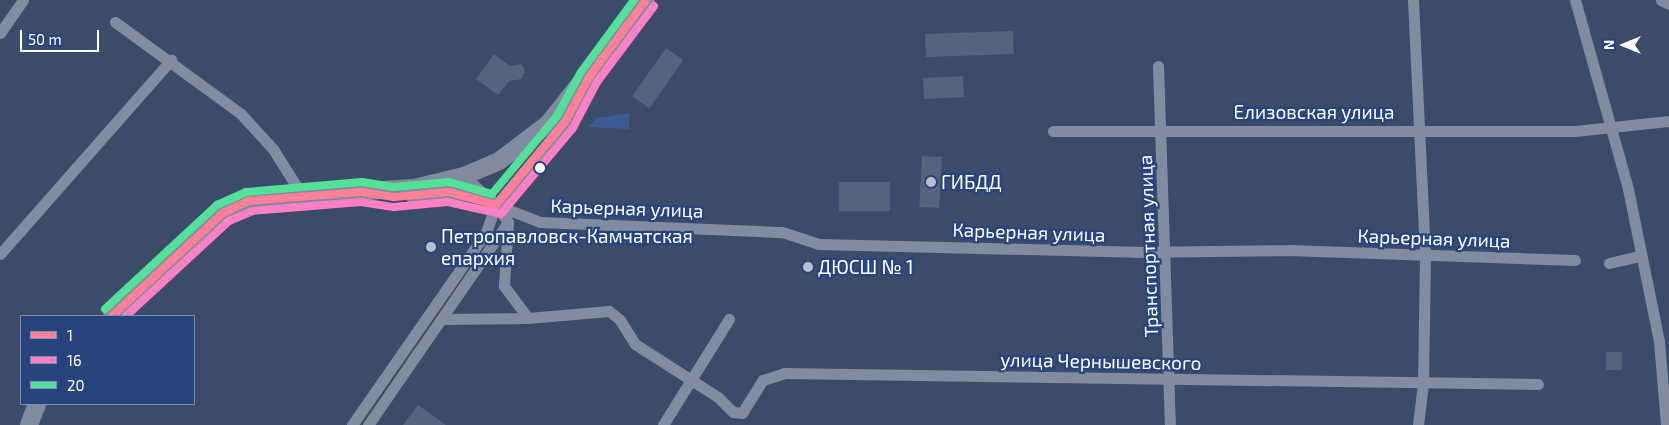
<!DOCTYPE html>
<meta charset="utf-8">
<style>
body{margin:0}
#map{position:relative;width:1669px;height:425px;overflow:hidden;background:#3c4b6a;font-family:"Exo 2",sans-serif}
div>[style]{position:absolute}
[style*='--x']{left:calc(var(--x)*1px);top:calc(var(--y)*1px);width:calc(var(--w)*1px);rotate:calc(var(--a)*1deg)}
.green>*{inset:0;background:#3c5a94}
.building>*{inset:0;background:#57637c;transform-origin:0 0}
.minor>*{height:11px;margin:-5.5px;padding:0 5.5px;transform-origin:5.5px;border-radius:5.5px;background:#818ca1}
.primary>*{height:18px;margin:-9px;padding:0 9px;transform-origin:9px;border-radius:9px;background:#808ba0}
.bus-1>*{height:8px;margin:-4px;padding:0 4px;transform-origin:4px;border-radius:4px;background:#ff8098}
.bus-2>*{height:8px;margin:-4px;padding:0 4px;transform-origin:4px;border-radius:4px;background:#ff80c5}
.bus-3>*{height:8px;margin:-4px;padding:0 4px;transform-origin:4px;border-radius:4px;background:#53e098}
.dots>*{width:14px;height:14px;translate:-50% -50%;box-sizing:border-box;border:2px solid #28447e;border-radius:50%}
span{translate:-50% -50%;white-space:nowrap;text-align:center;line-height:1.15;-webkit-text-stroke:4.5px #28447e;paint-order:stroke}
.street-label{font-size:19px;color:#fff}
.poi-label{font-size:19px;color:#fff}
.left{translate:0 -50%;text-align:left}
.legend{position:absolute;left:20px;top:315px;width:175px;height:90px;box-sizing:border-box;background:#28447e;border:1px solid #7e8fb2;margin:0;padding:6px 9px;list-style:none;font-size:15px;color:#fff}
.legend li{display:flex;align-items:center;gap:10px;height:25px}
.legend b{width:25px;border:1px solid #7e8fb2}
.north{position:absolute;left:1599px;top:20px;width:50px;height:50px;-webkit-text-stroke:4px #28447e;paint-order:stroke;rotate:270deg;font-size:14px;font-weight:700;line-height:20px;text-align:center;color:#fff}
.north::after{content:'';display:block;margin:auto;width:18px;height:22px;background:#fff;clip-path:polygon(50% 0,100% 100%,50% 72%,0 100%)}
.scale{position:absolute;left:20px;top:30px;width:79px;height:22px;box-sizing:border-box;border:2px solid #fff;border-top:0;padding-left:6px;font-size:15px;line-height:18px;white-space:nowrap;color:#fff;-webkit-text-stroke:4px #28447e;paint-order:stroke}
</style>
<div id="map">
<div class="green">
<i style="clip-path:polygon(629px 113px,629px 129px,588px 127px,597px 118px)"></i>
</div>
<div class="building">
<i style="left:1013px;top:31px;width:23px;height:88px;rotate:88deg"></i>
<i style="left:666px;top:48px;width:21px;height:59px;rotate:35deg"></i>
<i style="clip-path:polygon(494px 54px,510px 66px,521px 64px,525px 69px,522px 79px,509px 81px,498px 95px,476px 79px)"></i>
<i style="left:963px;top:76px;width:21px;height:40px;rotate:87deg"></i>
<i style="left:922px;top:156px;width:20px;height:51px;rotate:3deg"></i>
<i style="left:839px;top:182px;width:51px;height:29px"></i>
<i style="left:1606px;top:352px;width:16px;height:18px"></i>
<i style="clip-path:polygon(418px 405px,446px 425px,403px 425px)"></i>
</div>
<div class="minor">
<i style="--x:1413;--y:0;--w:256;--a:87.3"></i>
<i style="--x:1425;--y:256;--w:127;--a:90.9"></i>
<i style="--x:1423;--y:383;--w:42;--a:96.8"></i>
<i style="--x:1575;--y:0;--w:196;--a:74.3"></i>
<i style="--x:1628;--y:189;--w:155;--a:78.5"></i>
<i style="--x:1659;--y:341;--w:84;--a:85.2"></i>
<i style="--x:1661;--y:0;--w:9;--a:27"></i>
<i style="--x:115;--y:22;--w:156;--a:36.1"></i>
<i style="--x:241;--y:114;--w:47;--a:47.6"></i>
<i style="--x:273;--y:149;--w:54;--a:57.8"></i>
<i style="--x:0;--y:33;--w:40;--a:-55.1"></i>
<i style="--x:1158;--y:66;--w:359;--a:88.1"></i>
<i style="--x:1053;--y:131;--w:522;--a:0"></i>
<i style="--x:1575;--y:131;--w:95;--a:-6.1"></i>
<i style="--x:464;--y:176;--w:43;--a:42.2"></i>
<i style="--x:496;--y:205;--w:47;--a:21.1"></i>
<i style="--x:540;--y:222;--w:242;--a:2.4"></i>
<i style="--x:782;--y:232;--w:38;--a:18"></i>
<i style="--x:818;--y:244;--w:318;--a:1.4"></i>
<i style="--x:1136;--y:252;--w:153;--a:-0.7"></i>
<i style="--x:1289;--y:250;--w:286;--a:2"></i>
<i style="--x:411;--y:197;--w:38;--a:-7"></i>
<i style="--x:449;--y:192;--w:41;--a:11.3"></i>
<i style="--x:496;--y:205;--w:21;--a:55"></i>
<i style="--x:508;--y:222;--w:64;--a:93.6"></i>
<i style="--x:504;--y:286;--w:40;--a:53"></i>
<i style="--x:528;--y:318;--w:81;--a:-4.9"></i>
<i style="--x:609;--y:311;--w:14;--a:39"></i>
<i style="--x:620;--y:320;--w:28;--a:58"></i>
<i style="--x:635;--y:344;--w:98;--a:32.6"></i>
<i style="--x:718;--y:397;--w:21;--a:45"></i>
<i style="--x:733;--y:412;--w:9;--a:6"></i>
<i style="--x:742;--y:413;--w:39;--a:-58"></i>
<i style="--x:763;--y:380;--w:22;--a:-18"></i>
<i style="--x:784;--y:373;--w:754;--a:0.84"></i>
<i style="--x:0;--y:254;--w:259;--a:-48.6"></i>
<i style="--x:1609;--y:263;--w:32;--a:-13"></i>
<i style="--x:444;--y:319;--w:84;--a:-0.7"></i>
<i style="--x:352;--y:425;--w:235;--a:-55.2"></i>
<i style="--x:486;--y:232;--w:29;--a:-70"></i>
<i style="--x:496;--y:205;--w:108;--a:-50.3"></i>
<i style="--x:565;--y:122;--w:46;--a:-60.1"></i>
<i style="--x:368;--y:425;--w:243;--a:-55.4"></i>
<i style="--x:663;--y:425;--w:125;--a:-58.1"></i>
</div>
<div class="primary">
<i style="--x:112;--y:316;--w:151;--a:-42.9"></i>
<i style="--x:223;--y:213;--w:18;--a:-29"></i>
<i style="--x:239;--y:204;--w:36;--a:-11"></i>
<i style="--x:274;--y:197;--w:140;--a:-3.7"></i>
<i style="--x:414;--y:188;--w:51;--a:-13.5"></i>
<i style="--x:464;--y:176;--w:38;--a:-23"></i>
<i style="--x:499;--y:161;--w:61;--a:-37.1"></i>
<i style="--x:548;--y:124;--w:158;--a:-51.7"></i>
<i style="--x:29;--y:425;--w:22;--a:-69"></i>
</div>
<div class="bus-1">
<i style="--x:112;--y:316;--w:151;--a:-42.9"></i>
<i style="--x:223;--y:213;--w:29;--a:-25"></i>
<i style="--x:249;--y:201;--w:113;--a:-4.6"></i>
<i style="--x:362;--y:192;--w:32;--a:9"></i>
<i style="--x:394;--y:197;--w:55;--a:-5.2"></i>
<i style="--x:449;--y:192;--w:49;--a:15.5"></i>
<i style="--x:496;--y:205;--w:108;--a:-50.3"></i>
<i style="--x:565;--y:122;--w:51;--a:-61.9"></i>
<i style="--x:589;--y:77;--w:96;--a:-53.5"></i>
</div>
<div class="bus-2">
<i style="--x:126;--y:316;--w:140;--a:-42.7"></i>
<i style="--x:229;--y:221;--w:25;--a:-23"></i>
<i style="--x:252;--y:211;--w:109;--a:-4.7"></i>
<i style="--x:361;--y:202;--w:33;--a:9"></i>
<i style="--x:394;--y:207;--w:54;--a:-5.3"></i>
<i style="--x:448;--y:202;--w:54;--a:12.8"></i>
<i style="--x:501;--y:214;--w:112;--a:-50.1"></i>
<i style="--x:573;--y:128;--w:52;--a:-62.4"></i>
<i style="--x:597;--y:82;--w:95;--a:-53.1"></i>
</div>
<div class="bus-3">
<i style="--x:105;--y:309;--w:153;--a:-42.9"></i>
<i style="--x:217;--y:205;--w:32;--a:-24"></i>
<i style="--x:246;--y:192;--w:116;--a:-4.9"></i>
<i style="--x:362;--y:182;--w:32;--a:9"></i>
<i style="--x:394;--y:187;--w:55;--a:-5.2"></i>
<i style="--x:449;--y:182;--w:45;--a:15.6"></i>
<i style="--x:492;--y:194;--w:102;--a:-50.2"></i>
<i style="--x:557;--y:116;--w:50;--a:-61.4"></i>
<i style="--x:581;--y:72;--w:89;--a:-53.6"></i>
</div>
<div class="dots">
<i style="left:540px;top:168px;background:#fff"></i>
<i style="left:931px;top:182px;background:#bbc0cb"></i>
<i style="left:431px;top:247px;background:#bbc0cb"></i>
<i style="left:808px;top:267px;background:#bbc0cb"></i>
</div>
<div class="street-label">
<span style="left:1314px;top:112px">Елизовская улица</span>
<span style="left:627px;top:208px;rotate:2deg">Карьерная улица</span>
<span style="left:1029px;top:232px;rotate:2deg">Карьерная улица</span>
<span style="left:1434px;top:238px;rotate:2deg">Карьерная улица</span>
<span style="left:1148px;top:246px;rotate:-92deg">Транспортная улица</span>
<span style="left:1101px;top:361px;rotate:1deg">улица Чернышевского</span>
</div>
<div class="poi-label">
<span class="left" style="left:941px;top:182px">ГИБДД</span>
<span class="left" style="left:441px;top:247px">Петропавловск-Камчатская<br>епархия</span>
<span class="left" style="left:818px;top:267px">ДЮСШ № 1</span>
</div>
<ul class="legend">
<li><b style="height:6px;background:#ff8098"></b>1</li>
<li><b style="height:6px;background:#ff80c5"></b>16</li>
<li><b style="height:6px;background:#53e098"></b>20</li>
</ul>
<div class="north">N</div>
<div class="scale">50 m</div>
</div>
